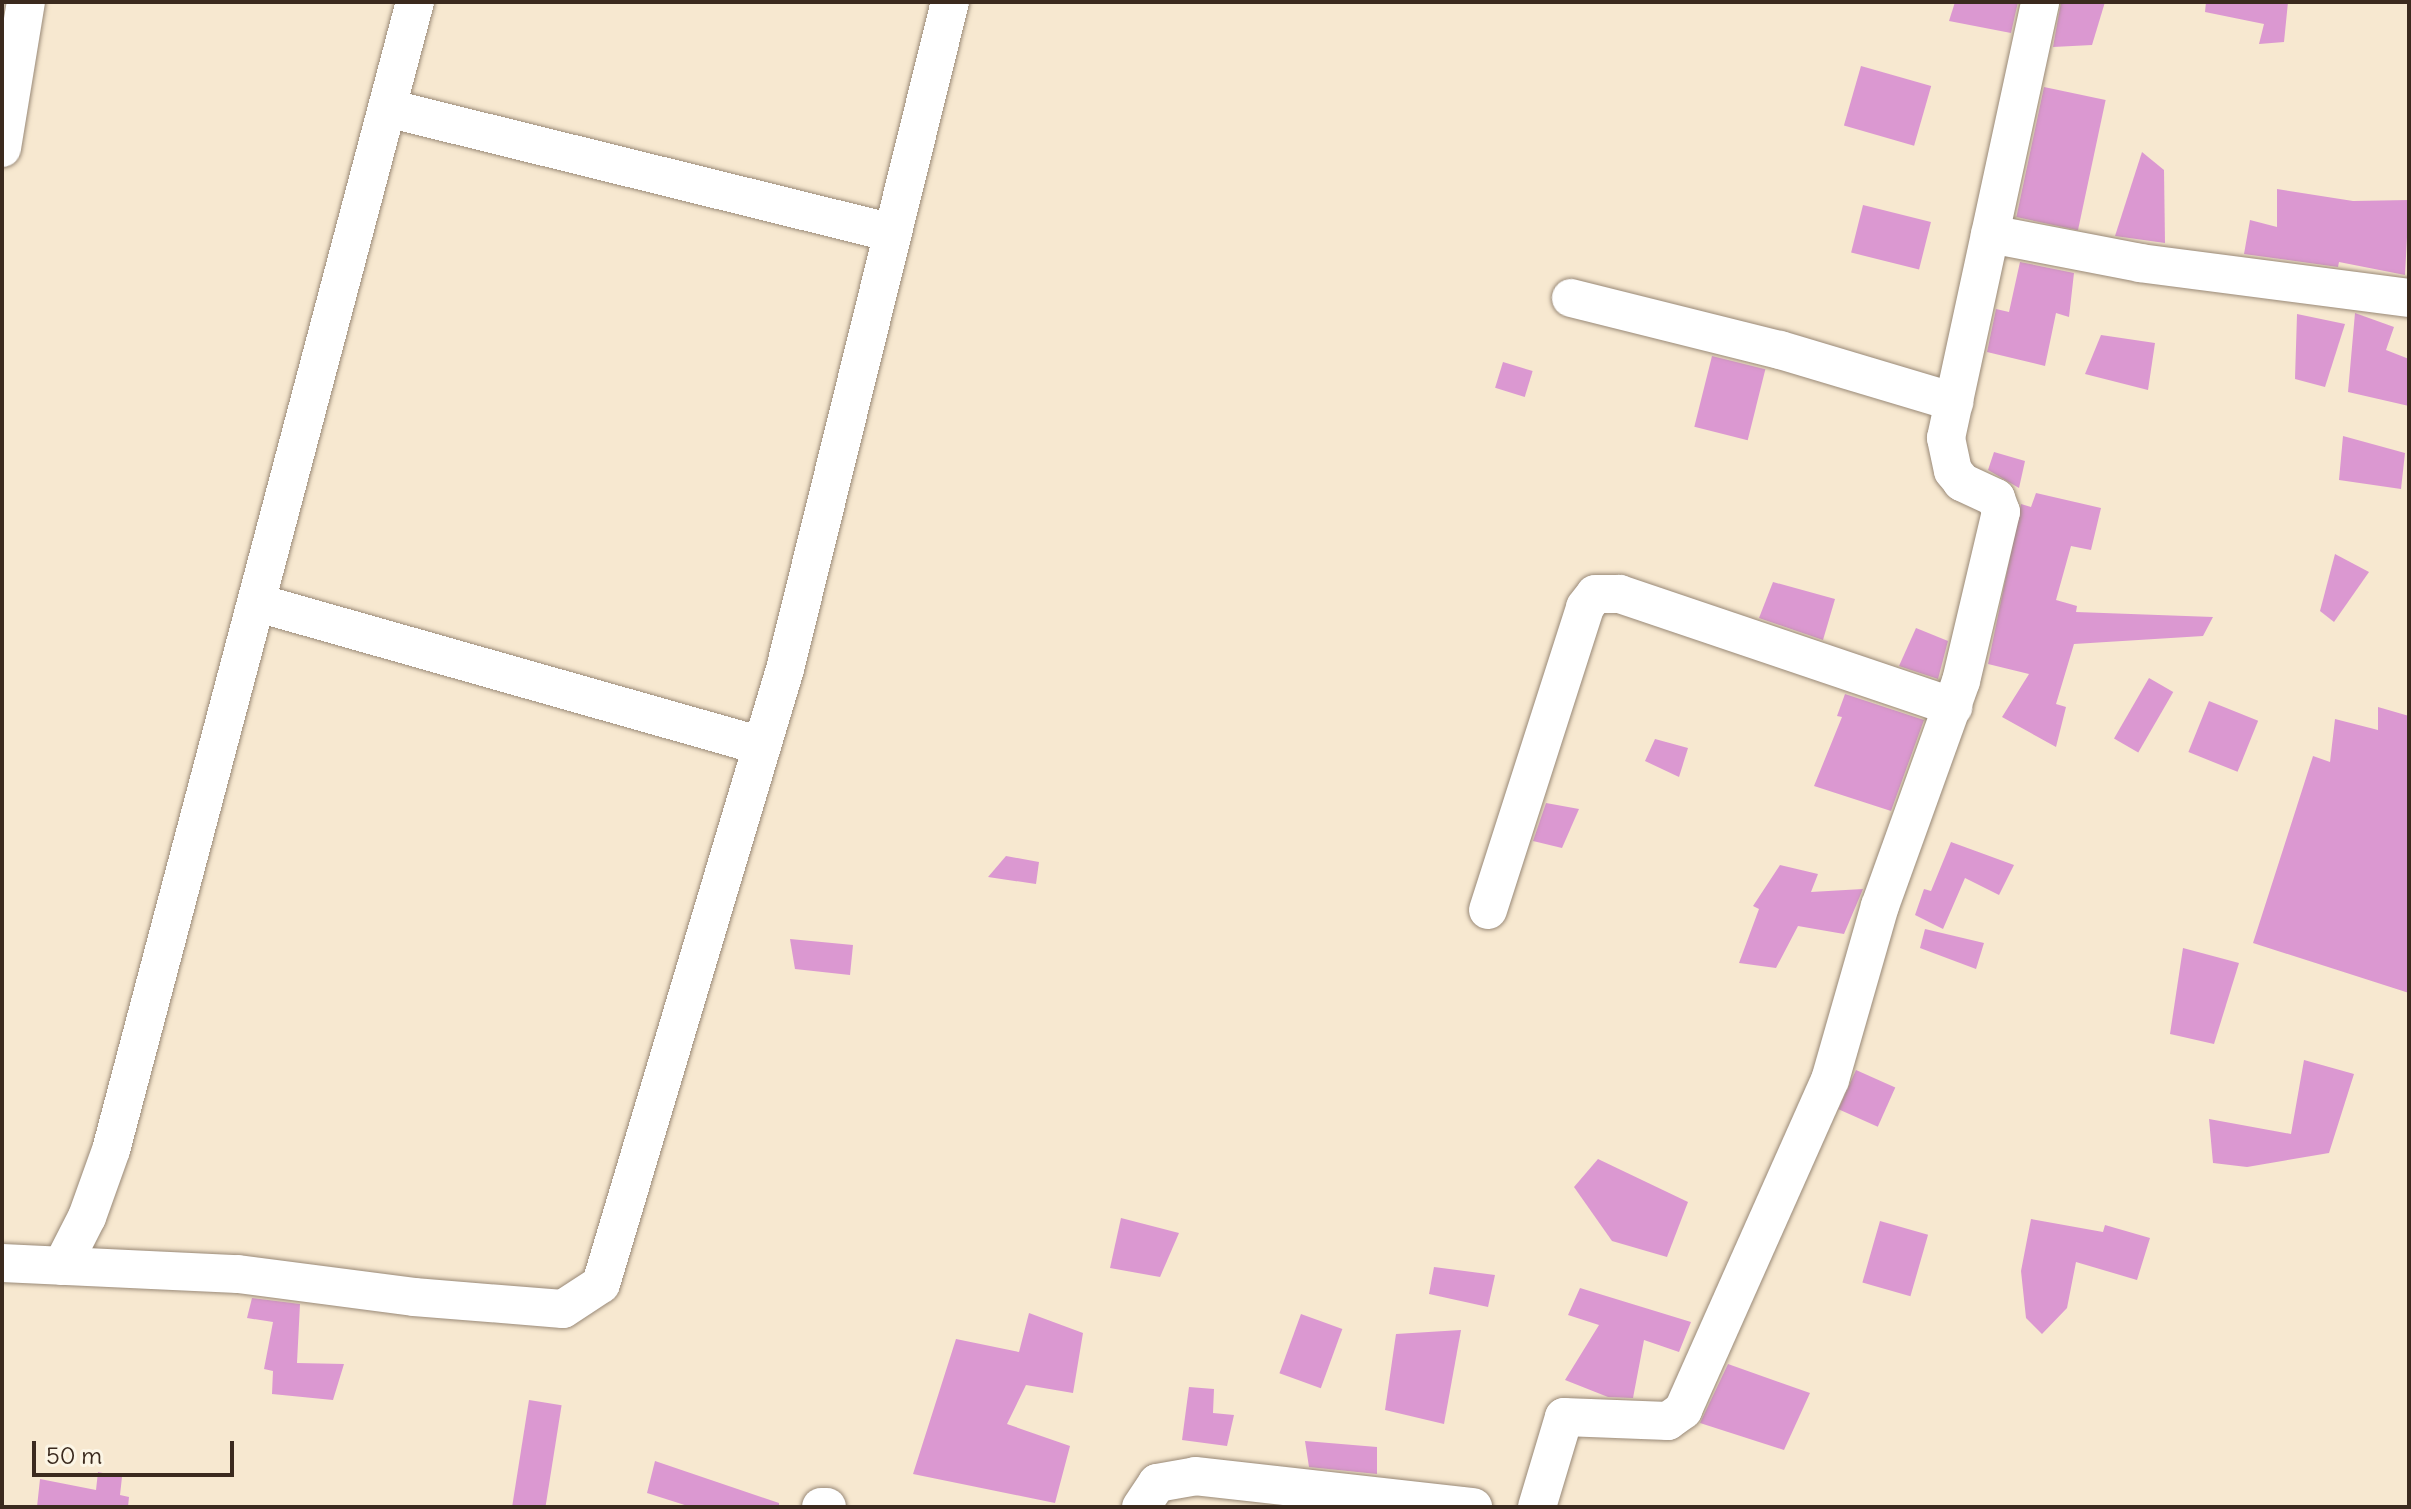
<!DOCTYPE html>
<style>
body{margin:0}
#map{position:relative;width:2411px;height:1509px;overflow:hidden;background:#f7e8d0;font-family:Delius,sans-serif}
div>[style]{position:absolute}
[style*='--x']{left:calc(var(--x)*1px);top:calc(var(--y)*1px);width:calc(var(--w)*1px);rotate:calc(var(--a)*1deg)}
.building>*{inset:0;background:#db98d1;transform-origin:0 0}
.roads{filter:drop-shadow(0 0 2px #998977) drop-shadow(0 0 2px #998977)}
.minor>*{height:38px;margin:-19px;padding:0 19px;transform-origin:19px;border-radius:19px;background:#fff}
span{translate:-50% -50%;white-space:nowrap;text-align:center;line-height:1.15;-webkit-text-stroke:6px #fcf5e5;paint-order:stroke}
.frame{position:absolute;inset:0;border:4px solid #3b2a1e;pointer-events:none}
.scale{position:absolute;left:32px;top:1441px;width:202px;height:36px;box-sizing:border-box;border:4px solid #3b2a1e;border-top:0;padding-left:10px;font-size:24px;line-height:28px;white-space:nowrap;color:#3b2a1e;-webkit-text-stroke:6px #fcf5e5;paint-order:stroke}
</style>
<div id="map">
<div class="building">
<i style="clip-path:polygon(1955px 2px,2018px 2px,2011px 33px,1949px 21px)"></i>
<i style="clip-path:polygon(2061px 2px,2105px 2px,2092px 45px,2053px 47px)"></i>
<i style="clip-path:polygon(2206px 2px,2288px 2px,2284px 42px,2259px 44px,2264px 24px,2205px 12px)"></i>
<i style="left:1861px;top:66px;width:73px;height:62px;rotate:16deg"></i>
<i style="left:2044px;top:87px;width:63px;height:133px;rotate:12deg"></i>
<i style="clip-path:polygon(2142px 152px,2164px 170px,2165px 243px,2115px 236px)"></i>
<i style="clip-path:polygon(2277px 189px,2353px 201px,2409px 200px,2405px 275px,2339px 262px,2338px 267px,2244px 254px,2250px 220px,2277px 227px)"></i>
<i style="left:1863px;top:205px;width:70px;height:49px;rotate:14deg"></i>
<i style="clip-path:polygon(2020px 262px,2074px 273px,2069px 317px,2056px 313px,2045px 366px,1987px 352px,1996px 309px,2009px 312px)"></i>
<i style="clip-path:polygon(2355px 313px,2394px 327px,2386px 350px,2409px 359px,2409px 406px,2348px 392px)"></i>
<i style="clip-path:polygon(2297px 314px,2345px 324px,2325px 387px,2295px 379px)"></i>
<i style="clip-path:polygon(2101px 335px,2155px 343px,2148px 390px,2085px 374px)"></i>
<i style="left:1712px;top:356px;width:55px;height:73px;rotate:14deg"></i>
<i style="left:1503px;top:362px;width:31px;height:27px;rotate:17deg"></i>
<i style="clip-path:polygon(2343px 436px,2405px 453px,2401px 489px,2339px 480px)"></i>
<i style="clip-path:polygon(1994px 452px,2025px 461px,2019px 488px,1988px 470px)"></i>
<i style="clip-path:polygon(2036px 493px,2101px 508px,2091px 550px,2071px 546px,2056px 600px,2077px 606px,2076px 612px,2213px 617px,2203px 636px,2074px 644px,2056px 704px,2066px 707px,2056px 747px,2002px 717px,2029px 674px,1988px 664px,2021px 504px,2031px 507px)"></i>
<i style="clip-path:polygon(2335px 554px,2369px 572px,2334px 622px,2320px 611px)"></i>
<i style="clip-path:polygon(1773px 582px,1835px 599px,1823px 640px,1759px 618px)"></i>
<i style="clip-path:polygon(1916px 628px,1948px 641px,1938px 679px,1899px 666px)"></i>
<i style="left:2149px;top:678px;width:28px;height:70px;rotate:30deg"></i>
<i style="clip-path:polygon(1845px 694px,1924px 720px,1891px 811px,1814px 786px,1842px 717px,1837px 716px)"></i>
<i style="left:2209px;top:701px;width:53px;height:55px;rotate:22deg"></i>
<i style="clip-path:polygon(2378px 707px,2409px 716px,2409px 993px,2253px 943px,2313px 756px,2330px 762px,2335px 719px,2378px 730px)"></i>
<i style="clip-path:polygon(1655px 739px,1688px 748px,1679px 777px,1645px 761px)"></i>
<i style="clip-path:polygon(1546px 803px,1579px 809px,1562px 848px,1533px 841px)"></i>
<i style="clip-path:polygon(1951px 842px,2014px 865px,1999px 895px,1965px 878px,1943px 929px,1915px 915px,1924px 889px,1931px 891px)"></i>
<i style="clip-path:polygon(1006px 856px,1039px 862px,1036px 884px,988px 877px)"></i>
<i style="clip-path:polygon(1780px 865px,1818px 874px,1811px 892px,1863px 889px,1844px 934px,1798px 926px,1776px 968px,1739px 963px,1759px 909px,1753px 906px)"></i>
<i style="clip-path:polygon(1925px 929px,1984px 943px,1976px 969px,1920px 948px)"></i>
<i style="clip-path:polygon(790px 939px,853px 945px,850px 975px,795px 969px)"></i>
<i style="clip-path:polygon(2183px 948px,2239px 963px,2214px 1044px,2170px 1034px)"></i>
<i style="clip-path:polygon(2304px 1060px,2354px 1074px,2329px 1153px,2247px 1167px,2213px 1163px,2209px 1119px,2291px 1134px)"></i>
<i style="left:1856px;top:1070px;width:43px;height:43px;rotate:24deg"></i>
<i style="clip-path:polygon(1598px 1159px,1688px 1202px,1667px 1257px,1612px 1241px,1574px 1187px)"></i>
<i style="clip-path:polygon(1121px 1218px,1179px 1233px,1160px 1277px,1110px 1268px)"></i>
<i style="clip-path:polygon(2031px 1219px,2103px 1232px,2105px 1225px,2150px 1238px,2137px 1280px,2076px 1262px,2067px 1308px,2042px 1334px,2026px 1318px,2021px 1271px)"></i>
<i style="left:1880px;top:1221px;width:50px;height:64px;rotate:16deg"></i>
<i style="clip-path:polygon(1434px 1267px,1495px 1275px,1488px 1307px,1429px 1294px)"></i>
<i style="clip-path:polygon(1580px 1288px,1691px 1322px,1679px 1352px,1644px 1340px,1633px 1398px,1608px 1397px,1565px 1380px,1599px 1325px,1568px 1315px)"></i>
<i style="clip-path:polygon(252px 1298px,300px 1304px,297px 1363px,344px 1364px,333px 1400px,272px 1394px,273px 1371px,264px 1369px,273px 1322px,247px 1318px)"></i>
<i style="clip-path:polygon(1029px 1313px,1083px 1333px,1073px 1393px,1026px 1385px,1007px 1424px,1070px 1446px,1055px 1503px,913px 1474px,956px 1339px,1019px 1352px)"></i>
<i style="left:1301px;top:1314px;width:44px;height:63px;rotate:20deg"></i>
<i style="clip-path:polygon(1461px 1330px,1444px 1424px,1385px 1410px,1396px 1334px)"></i>
<i style="clip-path:polygon(1728px 1364px,1810px 1393px,1784px 1450px,1700px 1423px)"></i>
<i style="clip-path:polygon(1189px 1387px,1214px 1389px,1213px 1413px,1234px 1415px,1227px 1446px,1182px 1440px)"></i>
<i style="left:529px;top:1400px;width:33px;height:109px;rotate:9deg"></i>
<i style="clip-path:polygon(1305px 1441px,1377px 1447px,1377px 1474px,1309px 1467px)"></i>
<i style="clip-path:polygon(655px 1461px,779px 1503px,779px 1507px,691px 1507px,647px 1493px)"></i>
<i style="clip-path:polygon(98px 1472px,122px 1477px,120px 1495px,129px 1497px,128px 1507px,37px 1507px,40px 1479px,96px 1490px)"></i>
</div>
<div class="roads">
<div class="minor">
<i style="--x:387;--y:108;--w:521;--a:13.88"></i>
<i style="--x:2;--y:148;--w:148;--a:-80.7"></i>
<i style="--x:1990;--y:234;--w:153;--a:10.9"></i>
<i style="--x:2140;--y:263;--w:271;--a:7.4"></i>
<i style="--x:1571;--y:298;--w:215;--a:14"></i>
<i style="--x:1780;--y:350;--w:182;--a:16.6"></i>
<i style="--x:258;--y:603;--w:524;--a:15.84"></i>
<i style="--x:1488;--y:910;--w:318;--a:-72.2"></i>
<i style="--x:1585;--y:607;--w:16;--a:-52"></i>
<i style="--x:1595;--y:594;--w:25;--a:0"></i>
<i style="--x:1620;--y:594;--w:352;--a:18.7"></i>
<i style="--x:2;--y:1263;--w:236;--a:2.7"></i>
<i style="--x:238;--y:1274;--w:177;--a:7.4"></i>
<i style="--x:414;--y:1297;--w:149;--a:4.6"></i>
<i style="--x:563;--y:1309;--w:45;--a:-33.3"></i>
<i style="--x:601;--y:1284;--w:642;--a:-73.34"></i>
<i style="--x:785;--y:669;--w:687;--a:-76.11"></i>
<i style="--x:62;--y:1266;--w:55;--a:-63"></i>
<i style="--x:87;--y:1217;--w:71;--a:-70.3"></i>
<i style="--x:111;--y:1150;--w:1188;--a:-75.17"></i>
<i style="--x:821;--y:1507;--w:6;--a:0"></i>
<i style="--x:1141;--y:1507;--w:29;--a:-56"></i>
<i style="--x:1157;--y:1483;--w:39;--a:-10"></i>
<i style="--x:1195;--y:1476;--w:280;--a:6.4"></i>
<i style="--x:1537;--y:1507;--w:94;--a:-73.3"></i>
<i style="--x:1564;--y:1417;--w:104;--a:2.2"></i>
<i style="--x:1668;--y:1421;--w:19;--a:-36"></i>
<i style="--x:1683;--y:1410;--w:361;--a:-66"></i>
<i style="--x:1830;--y:1080;--w:181;--a:-74"></i>
<i style="--x:1880;--y:906;--w:239;--a:-70.2"></i>
<i style="--x:1961;--y:681;--w:174;--a:-76.7"></i>
<i style="--x:2001;--y:512;--w:15;--a:-110"></i>
<i style="--x:1996;--y:498;--w:38;--a:-155"></i>
<i style="--x:1962;--y:482;--w:14;--a:-129"></i>
<i style="--x:1953;--y:471;--w:34;--a:-102"></i>
<i style="--x:1946;--y:438;--w:446;--a:-77.8"></i>
</div>
</div>
<div class="frame"></div>
<div class="scale">50 m</div>
</div>
